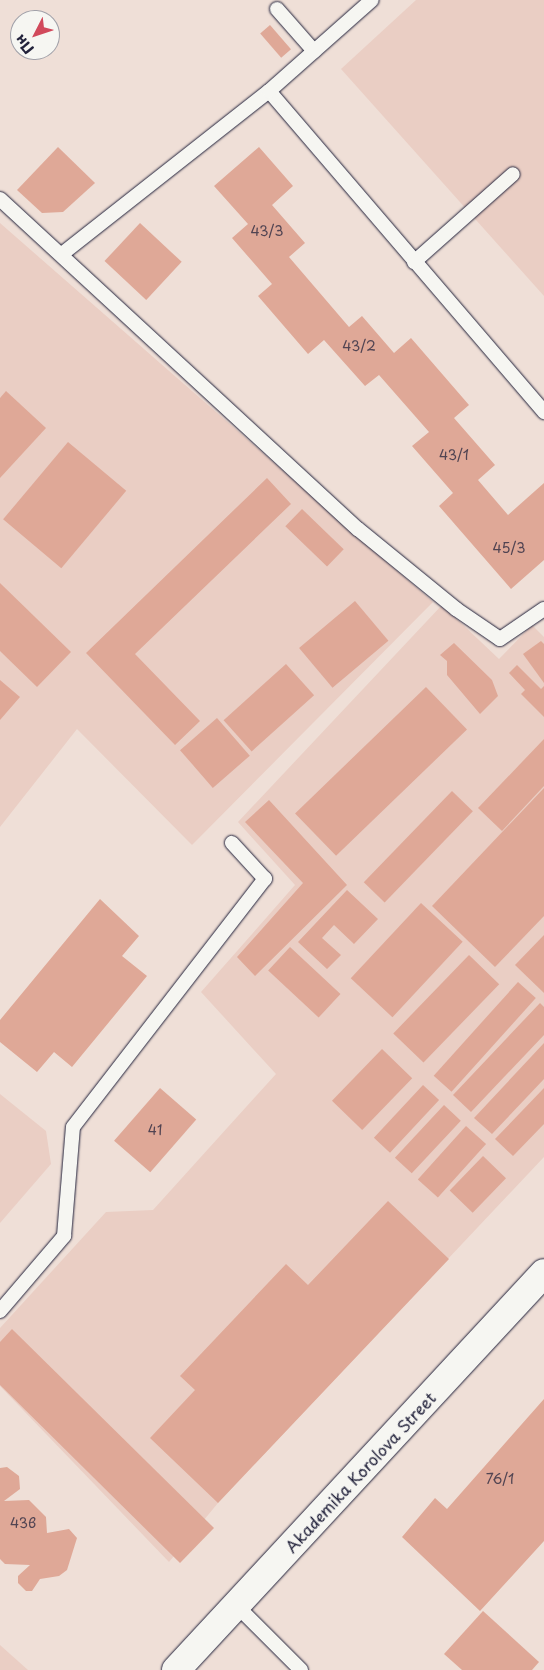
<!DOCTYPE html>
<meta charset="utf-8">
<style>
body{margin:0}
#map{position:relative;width:544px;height:1670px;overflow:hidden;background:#efdfd7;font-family:"Playpen Sans",sans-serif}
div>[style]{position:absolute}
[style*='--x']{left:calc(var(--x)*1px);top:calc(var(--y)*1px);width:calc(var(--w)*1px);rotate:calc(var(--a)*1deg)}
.built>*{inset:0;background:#eacec4}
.building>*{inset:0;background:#dfa897;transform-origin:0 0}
.roads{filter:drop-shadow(0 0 1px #22223b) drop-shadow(0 0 1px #22223b)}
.lane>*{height:14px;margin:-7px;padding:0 7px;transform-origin:7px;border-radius:7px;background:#f6f6f2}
.secondary>*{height:28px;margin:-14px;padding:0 14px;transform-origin:14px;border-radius:14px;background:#f6f6f2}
span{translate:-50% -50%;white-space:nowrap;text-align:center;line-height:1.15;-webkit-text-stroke:4px #f6f6f2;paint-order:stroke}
.number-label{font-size:14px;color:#514452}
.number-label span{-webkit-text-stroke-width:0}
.street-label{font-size:16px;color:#22223b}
.north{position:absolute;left:10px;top:10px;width:50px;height:50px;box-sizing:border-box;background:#f6f6f2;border:1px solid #a1a1a9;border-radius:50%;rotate:229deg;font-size:14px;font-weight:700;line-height:20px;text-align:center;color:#22223b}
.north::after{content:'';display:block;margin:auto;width:18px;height:22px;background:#d1495b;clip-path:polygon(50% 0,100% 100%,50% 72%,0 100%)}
</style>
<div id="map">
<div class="built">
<i style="clip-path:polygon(416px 0,544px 0,544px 296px,341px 69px)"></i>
<i style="clip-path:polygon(0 223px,433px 602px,192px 845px,77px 729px,0 827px)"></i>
<i style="clip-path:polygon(442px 605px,499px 659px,532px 625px,544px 637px,544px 1157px,218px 1503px,169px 1562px,0 1386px,0 1328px,106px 1212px,153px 1210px,276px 1074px,201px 992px,295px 885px,238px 822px)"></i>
<i style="clip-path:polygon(0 1094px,46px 1131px,51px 1164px,0 1223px)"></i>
<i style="clip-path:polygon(0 1645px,28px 1670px,0 1670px)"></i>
</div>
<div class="building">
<i style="left:270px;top:25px;width:32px;height:13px;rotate:49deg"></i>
<i style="clip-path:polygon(58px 147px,95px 183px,63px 212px,42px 213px,17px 190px)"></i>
<i style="clip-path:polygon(259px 147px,293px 186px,272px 205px,305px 243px,289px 257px,349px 327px,362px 316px,394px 353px,411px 338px,469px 405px,454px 418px,495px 465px,478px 480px,508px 515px,544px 483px,544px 560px,511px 589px,439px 506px,453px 493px,412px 446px,429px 432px,379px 375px,365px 386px,324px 340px,308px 354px,258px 296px,272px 284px,232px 238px,248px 224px,214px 186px)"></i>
<i style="left:140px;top:223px;width:57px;height:52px;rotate:43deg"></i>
<i style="clip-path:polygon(6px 391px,46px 428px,0 478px,0 398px)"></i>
<i style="left:68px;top:442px;width:76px;height:101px;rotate:40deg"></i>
<i style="clip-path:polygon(267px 478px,291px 504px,135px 654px,200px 721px,175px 745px,86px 653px)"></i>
<i style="left:302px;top:509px;width:58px;height:24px;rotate:44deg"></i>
<i style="clip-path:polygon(0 583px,71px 652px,37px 687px,0 651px)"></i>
<i style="left:355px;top:601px;width:52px;height:73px;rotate:50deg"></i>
<i style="clip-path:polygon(541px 641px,544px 644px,544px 683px,523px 654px)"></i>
<i style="clip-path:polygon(454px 643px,492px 680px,498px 696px,480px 714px,447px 675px,447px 661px,440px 655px)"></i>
<i style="left:286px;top:664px;width:42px;height:84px;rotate:48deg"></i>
<i style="clip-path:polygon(517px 665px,541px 689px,544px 686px,544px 717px,521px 694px,525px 690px,509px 673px)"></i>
<i style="clip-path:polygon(0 680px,20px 697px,0 720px)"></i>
<i style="left:426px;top:687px;width:59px;height:182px;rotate:46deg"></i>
<i style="left:217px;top:718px;width:50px;height:49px;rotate:49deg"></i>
<i style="clip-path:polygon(544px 739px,544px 786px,502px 831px,478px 808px)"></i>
<i style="clip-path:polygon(544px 788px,544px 916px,495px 967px,432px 906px)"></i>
<i style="left:452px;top:791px;width:29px;height:127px;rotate:44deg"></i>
<i style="clip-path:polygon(269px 800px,347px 885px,255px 976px,237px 957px,303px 883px,245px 822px)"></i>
<i style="clip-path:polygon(347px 890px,378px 919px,354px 944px,334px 925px,322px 938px,341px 955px,327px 969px,298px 942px)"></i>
<i style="clip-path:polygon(100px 899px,139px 936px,122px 956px,147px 976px,72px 1067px,54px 1052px,37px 1072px,0 1042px,0 1020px)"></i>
<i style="left:421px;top:903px;width:57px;height:103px;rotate:43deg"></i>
<i style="clip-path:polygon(544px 935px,544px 993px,515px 965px)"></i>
<i style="left:290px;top:947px;width:69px;height:32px;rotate:43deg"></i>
<i style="left:469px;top:955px;width:42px;height:109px;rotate:44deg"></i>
<i style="left:518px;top:982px;width:24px;height:126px;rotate:42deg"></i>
<i style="clip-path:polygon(540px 1003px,544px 1007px,544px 1035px,471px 1112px,453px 1095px)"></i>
<i style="clip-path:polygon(544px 1043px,544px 1079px,492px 1134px,474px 1118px)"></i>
<i style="left:382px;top:1049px;width:42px;height:72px;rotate:44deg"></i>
<i style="left:423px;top:1085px;width:22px;height:72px;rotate:43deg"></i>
<i style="left:160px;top:1088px;width:48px;height:70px;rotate:41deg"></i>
<i style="clip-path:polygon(544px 1088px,544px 1124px,513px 1156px,495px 1139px)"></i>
<i style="left:444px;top:1105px;width:23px;height:72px;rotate:43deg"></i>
<i style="left:466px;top:1126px;width:27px;height:72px;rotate:42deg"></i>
<i style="left:483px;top:1156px;width:32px;height:48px;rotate:44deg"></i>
<i style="clip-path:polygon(388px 1201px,449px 1259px,218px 1503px,150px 1438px,195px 1390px,180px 1376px,286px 1264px,308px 1285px)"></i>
<i style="clip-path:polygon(12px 1329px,214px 1528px,180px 1563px,0 1385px,0 1342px)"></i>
<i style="clip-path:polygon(544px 1399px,544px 1541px,480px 1611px,402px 1537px,435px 1498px,447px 1509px)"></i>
<i style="clip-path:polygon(7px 1467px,19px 1476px,20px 1489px,4px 1501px,29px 1500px,46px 1517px,47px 1533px,69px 1529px,77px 1538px,67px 1570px,59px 1576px,40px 1579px,32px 1591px,26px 1591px,18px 1583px,18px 1576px,30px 1565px,5px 1564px,0 1559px,0 1468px)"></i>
<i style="clip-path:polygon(483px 1611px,539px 1662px,532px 1670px,462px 1670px,444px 1654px)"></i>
</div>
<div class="roads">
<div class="lane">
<i style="--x:277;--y:9;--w:56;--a:48.6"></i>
<i style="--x:269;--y:91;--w:423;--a:49.4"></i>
<i style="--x:0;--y:199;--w:487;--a:42.7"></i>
<i style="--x:358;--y:529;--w:127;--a:39.2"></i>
<i style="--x:456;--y:609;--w:53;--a:34.3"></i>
<i style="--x:500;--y:639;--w:53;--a:-34.3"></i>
<i style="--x:62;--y:254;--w:263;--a:-38.2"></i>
<i style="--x:269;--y:91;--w:137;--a:-41.5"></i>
<i style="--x:414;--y:262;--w:132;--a:-41.6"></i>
<i style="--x:0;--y:1311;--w:99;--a:-49.5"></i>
<i style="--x:64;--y:1236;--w:109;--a:-85.3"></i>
<i style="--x:73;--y:1127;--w:314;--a:-52.3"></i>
<i style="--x:265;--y:879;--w:49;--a:-132.5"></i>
<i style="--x:236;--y:1605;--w:92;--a:45"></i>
</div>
<div class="secondary">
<i style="--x:176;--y:1670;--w:541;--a:-47.17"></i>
</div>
</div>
<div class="number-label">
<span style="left:267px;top:231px">43/3</span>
<span style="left:359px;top:346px">43/2</span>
<span style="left:454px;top:455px">43/1</span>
<span style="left:509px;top:548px">45/3</span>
<span style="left:155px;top:1130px">41</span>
<span style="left:500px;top:1479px">76/1</span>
<span style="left:23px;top:1523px">43в</span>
</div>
<div class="street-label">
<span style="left:360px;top:1472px;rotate:-47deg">Akademika Korolova Street</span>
</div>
<div class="north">Пн</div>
</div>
